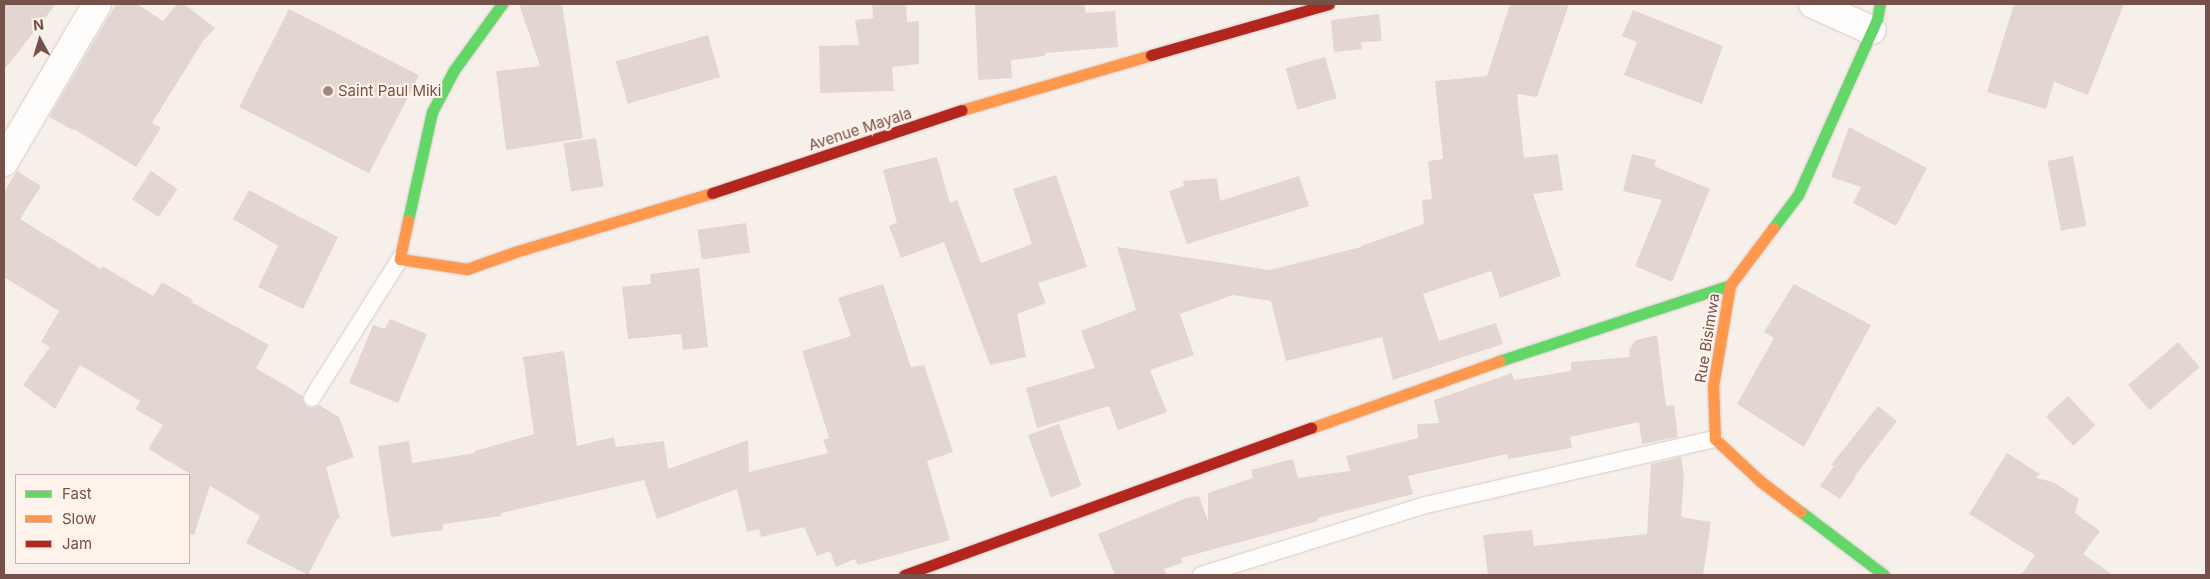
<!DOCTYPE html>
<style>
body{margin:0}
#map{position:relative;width:2210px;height:579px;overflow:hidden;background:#f7f0ea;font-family:Inter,sans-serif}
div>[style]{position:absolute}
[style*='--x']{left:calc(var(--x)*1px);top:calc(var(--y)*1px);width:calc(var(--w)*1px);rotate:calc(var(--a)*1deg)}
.building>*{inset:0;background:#e3d6d2;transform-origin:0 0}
.roads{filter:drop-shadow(0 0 1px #d6cbc7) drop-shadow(0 0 1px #d6cbc7)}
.lane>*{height:16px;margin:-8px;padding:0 8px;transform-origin:8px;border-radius:8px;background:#fefdfc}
.street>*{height:28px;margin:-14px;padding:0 14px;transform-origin:14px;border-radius:14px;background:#fefdfc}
.fast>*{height:11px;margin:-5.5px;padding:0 5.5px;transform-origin:5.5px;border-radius:5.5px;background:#63d668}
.slow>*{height:11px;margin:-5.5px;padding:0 5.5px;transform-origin:5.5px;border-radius:5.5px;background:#ff974d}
.jam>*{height:11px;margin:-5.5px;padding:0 5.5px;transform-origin:5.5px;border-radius:5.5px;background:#b3261e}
.dots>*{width:14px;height:14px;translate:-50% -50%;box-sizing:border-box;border:2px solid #fff3eb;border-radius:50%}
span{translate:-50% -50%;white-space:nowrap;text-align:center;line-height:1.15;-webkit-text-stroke:4px #fff3eb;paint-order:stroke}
.poi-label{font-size:15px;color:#75514a}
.left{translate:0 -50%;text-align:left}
.street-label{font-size:15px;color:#75514a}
.frame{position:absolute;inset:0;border:5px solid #75514a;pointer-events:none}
.legend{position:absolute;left:15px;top:474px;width:175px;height:90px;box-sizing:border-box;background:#fff3eb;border:1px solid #c8b2ab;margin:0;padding:6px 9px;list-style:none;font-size:15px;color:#75514a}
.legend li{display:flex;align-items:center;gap:10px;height:25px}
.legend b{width:25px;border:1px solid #c8b2ab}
.north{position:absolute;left:15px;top:15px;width:50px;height:50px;-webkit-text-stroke:4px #fff3eb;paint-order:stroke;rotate:354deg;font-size:14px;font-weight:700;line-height:20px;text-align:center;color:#75514a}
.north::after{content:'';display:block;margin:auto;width:18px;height:22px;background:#75514a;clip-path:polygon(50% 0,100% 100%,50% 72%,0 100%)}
</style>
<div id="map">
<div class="building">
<i style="clip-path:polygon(4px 4px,56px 4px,4px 70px)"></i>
<i style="clip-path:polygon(116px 4px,137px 4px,163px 21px,177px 4px,184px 4px,215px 28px,203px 41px,152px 123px,161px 128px,136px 167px,74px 129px,73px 130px,49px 117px)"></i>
<i style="clip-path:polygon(519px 4px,562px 4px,583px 138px,506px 150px,496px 71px,540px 66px)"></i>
<i style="clip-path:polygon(872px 4px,906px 4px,907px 22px,919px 21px,919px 64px,892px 67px,894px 91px,820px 93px,819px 46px,859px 45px,855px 20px,873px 18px)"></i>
<i style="clip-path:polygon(975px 4px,1084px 4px,1086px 13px,1115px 11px,1118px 47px,1045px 53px,1045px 56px,1011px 60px,1012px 78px,978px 80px)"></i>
<i style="clip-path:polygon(1510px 4px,1569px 4px,1537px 97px,1517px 94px,1524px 158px,1558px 154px,1563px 190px,1533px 194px,1561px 276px,1500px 298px,1491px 271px,1423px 294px,1439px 341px,1496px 323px,1503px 344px,1393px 380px,1382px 337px,1286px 361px,1271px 301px,1233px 295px,1180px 314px,1194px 355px,1150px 370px,1167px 412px,1118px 430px,1109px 406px,1037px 428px,1026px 388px,1095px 368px,1081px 331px,1136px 310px,1117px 247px,1270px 270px,1361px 247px,1361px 246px,1424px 224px,1422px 200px,1432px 199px,1428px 161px,1443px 159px,1435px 81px,1487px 76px)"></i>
<i style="clip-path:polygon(2014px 4px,2124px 4px,2088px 95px,2054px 82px,2046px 109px,1987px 92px)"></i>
<i style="left:289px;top:9px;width:146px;height:110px;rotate:27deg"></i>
<i style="clip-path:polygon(1633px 10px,1723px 46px,1702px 104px,1624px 75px,1637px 42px,1622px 36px)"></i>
<i style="clip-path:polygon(1379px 14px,1382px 41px,1361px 42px,1362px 49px,1334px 52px,1331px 20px)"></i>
<i style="left:708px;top:35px;width:44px;height:96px;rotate:74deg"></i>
<i style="left:1325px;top:57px;width:43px;height:41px;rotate:74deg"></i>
<i style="clip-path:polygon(1849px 127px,1927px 168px,1896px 226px,1853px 203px,1861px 187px,1831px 177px)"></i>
<i style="left:596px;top:138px;width:49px;height:33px;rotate:81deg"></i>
<i style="clip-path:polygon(1632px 154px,1656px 160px,1654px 166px,1710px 189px,1672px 282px,1635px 266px,1662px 200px,1623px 191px)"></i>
<i style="left:2073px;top:156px;width:71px;height:26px;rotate:79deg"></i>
<i style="clip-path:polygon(937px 157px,950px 203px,957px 200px,981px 263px,1032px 244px,1013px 189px,1056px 175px,1087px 267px,1038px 283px,1046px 303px,1017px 314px,1026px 357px,990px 365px,944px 242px,901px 258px,889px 226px,897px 223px,883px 170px)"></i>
<i style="clip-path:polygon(17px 171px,41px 186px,20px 219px,101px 269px,102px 266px,153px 296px,162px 282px,193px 300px,191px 302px,269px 345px,256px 368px,303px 396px,303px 402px,307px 407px,312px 408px,319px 405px,339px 417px,354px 457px,326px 467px,340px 518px,337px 519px,308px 575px,246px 543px,260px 516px,210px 486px,194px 535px,189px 534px,189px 473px,148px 449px,163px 425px,135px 409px,140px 401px,80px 365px,55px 409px,23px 385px,50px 347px,41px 342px,59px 311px,4px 277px,4px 192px)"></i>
<i style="left:151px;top:171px;width:32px;height:34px;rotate:34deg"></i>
<i style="clip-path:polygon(1299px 176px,1309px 206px,1187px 244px,1169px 191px,1184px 186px,1183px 181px,1217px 178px,1220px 201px)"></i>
<i style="clip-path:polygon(249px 190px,338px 237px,303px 309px,258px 287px,278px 246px,233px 219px)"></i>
<i style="left:746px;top:223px;width:30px;height:49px;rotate:82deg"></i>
<i style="clip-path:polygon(699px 268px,708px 347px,683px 350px,681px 334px,628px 339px,622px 287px,651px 284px,650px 274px)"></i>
<i style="clip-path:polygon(883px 284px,911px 367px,924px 365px,953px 452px,927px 461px,950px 540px,858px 565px,855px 559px,836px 567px,830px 551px,817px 556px,804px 527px,761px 537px,759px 529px,747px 532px,737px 489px,657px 519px,644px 480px,501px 513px,502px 516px,443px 524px,443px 530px,391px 537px,378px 446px,409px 441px,412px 463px,475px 453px,475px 451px,534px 434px,523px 357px,564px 351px,577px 446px,614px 437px,616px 447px,664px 441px,668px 469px,748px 440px,749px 472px,828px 453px,823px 440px,829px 438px,802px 351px,851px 336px,838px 298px)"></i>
<i style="clip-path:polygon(1794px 284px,1871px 325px,1804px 447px,1737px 404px,1774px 338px,1764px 332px)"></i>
<i style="clip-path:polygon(390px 319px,427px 334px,398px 403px,349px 383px,373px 325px,385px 329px)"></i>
<i style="clip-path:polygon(1657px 335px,1666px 406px,1674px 405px,1678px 437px,1642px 444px,1639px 422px,1570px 437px,1572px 448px,1508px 459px,1507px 454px,1408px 476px,1413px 494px,1318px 518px,1318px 521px,1181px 558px,1182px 563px,1164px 569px,1167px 575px,1115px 575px,1098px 534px,1186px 498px,1199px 496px,1208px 521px,1208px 493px,1253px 478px,1251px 470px,1293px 459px,1298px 478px,1350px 471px,1346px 456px,1418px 438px,1417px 424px,1439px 423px,1434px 400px,1512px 373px,1514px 380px,1571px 371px,1571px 362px,1630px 357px,1629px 350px,1636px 340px)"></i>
<i style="left:2178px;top:342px;width:33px;height:66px;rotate:49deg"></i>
<i style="left:2068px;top:396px;width:40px;height:30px;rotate:47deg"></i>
<i style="clip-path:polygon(1878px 406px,1897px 421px,1854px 477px,1855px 478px,1840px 499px,1820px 486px,1834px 466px,1831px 465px)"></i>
<i style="left:1059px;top:424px;width:66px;height:33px;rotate:70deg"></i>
<i style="clip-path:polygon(2007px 453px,2040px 474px,2036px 478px,2053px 482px,2079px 499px,2075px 513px,2100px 531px,2083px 554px,2113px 575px,2021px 575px,2035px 555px,1969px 514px)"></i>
<i style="clip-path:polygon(1681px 457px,1684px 477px,1681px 517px,1711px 522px,1703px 575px,1488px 575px,1483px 535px,1532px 530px,1534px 546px,1647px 534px,1651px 464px)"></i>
</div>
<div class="roads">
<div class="lane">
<i style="--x:312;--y:398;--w:165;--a:-57.7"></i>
<i style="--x:1201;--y:575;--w:236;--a:-17.3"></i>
<i style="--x:1426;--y:505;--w:296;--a:-12.9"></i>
</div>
<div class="street">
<i style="--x:1813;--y:4;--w:64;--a:24.1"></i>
<i style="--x:4;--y:162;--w:183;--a:-59.5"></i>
</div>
<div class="fast">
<i style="--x:408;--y:220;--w:111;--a:-77.5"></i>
<i style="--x:432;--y:112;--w:47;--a:-62.4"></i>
<i style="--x:454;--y:70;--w:82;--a:-54"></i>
<i style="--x:1773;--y:228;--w:41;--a:-52.9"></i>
<i style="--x:1798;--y:195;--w:193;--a:-65.8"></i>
<i style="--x:1877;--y:19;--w:15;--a:-79"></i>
<i style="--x:1499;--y:361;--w:243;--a:-18.2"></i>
<i style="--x:1801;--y:512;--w:104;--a:37.2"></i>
</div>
<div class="slow">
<i style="--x:962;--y:110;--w:197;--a:-16.2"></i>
<i style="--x:408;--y:220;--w:40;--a:102"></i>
<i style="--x:400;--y:259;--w:68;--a:8.5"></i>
<i style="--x:467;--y:269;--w:51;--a:-19.5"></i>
<i style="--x:515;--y:252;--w:206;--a:-16.7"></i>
<i style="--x:1773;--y:228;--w:71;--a:127"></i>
<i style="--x:1730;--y:285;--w:101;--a:99.6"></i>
<i style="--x:1713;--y:385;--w:54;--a:87.9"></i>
<i style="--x:1715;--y:439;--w:62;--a:43"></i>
<i style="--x:1760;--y:481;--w:51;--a:37.1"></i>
<i style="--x:1311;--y:428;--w:200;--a:-19.6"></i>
</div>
<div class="jam">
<i style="--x:1151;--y:55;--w:185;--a:-16"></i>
<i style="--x:712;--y:193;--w:263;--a:-18.4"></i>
<i style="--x:904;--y:575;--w:433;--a:-19.9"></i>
</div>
</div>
<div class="dots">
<i style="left:328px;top:91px;background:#a28982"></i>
</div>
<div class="poi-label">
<span class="left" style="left:338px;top:91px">Saint Paul Miki</span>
</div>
<div class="street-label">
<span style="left:860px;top:129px;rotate:-18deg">Avenue Mayala</span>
<span style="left:1707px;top:338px;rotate:-81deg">Rue Bisimwa</span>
</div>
<div class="frame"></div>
<ul class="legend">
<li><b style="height:6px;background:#63d668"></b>Fast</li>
<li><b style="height:6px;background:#ff974d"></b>Slow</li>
<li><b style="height:6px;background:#b3261e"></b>Jam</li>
</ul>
<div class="north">N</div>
</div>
